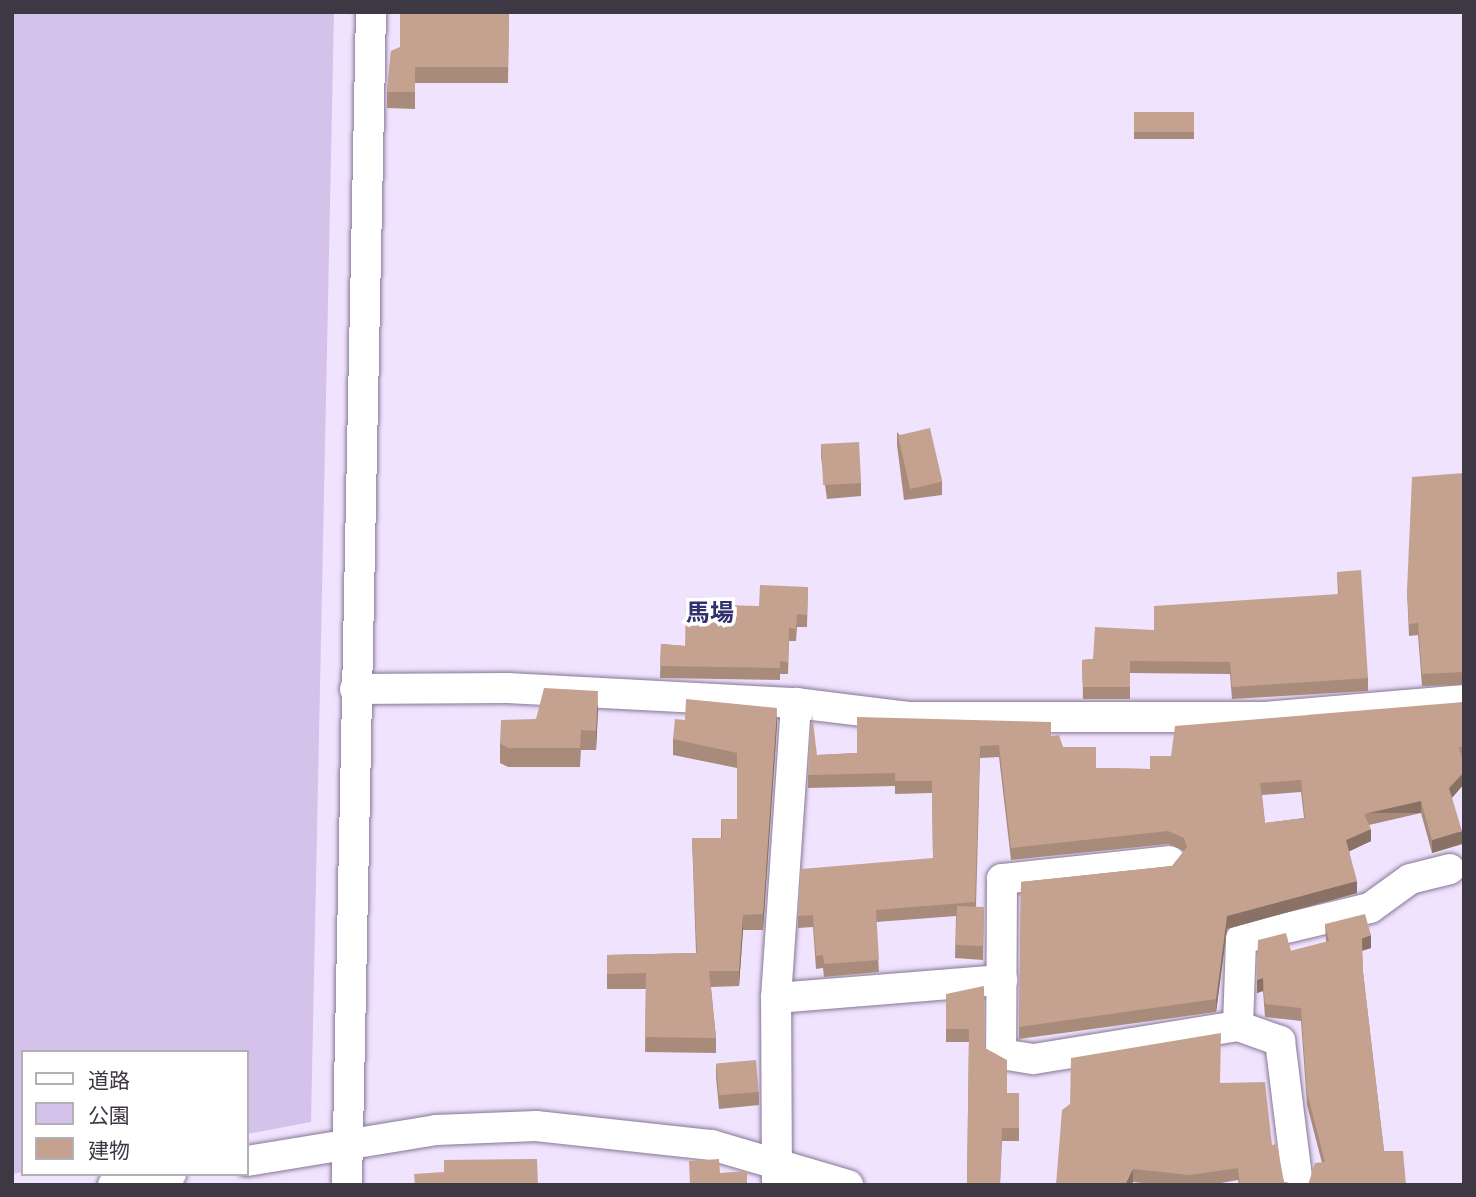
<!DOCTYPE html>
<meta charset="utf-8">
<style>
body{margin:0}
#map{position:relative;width:1476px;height:1197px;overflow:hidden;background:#f0e3fe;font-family:"Public Sans","Noto Sans JP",sans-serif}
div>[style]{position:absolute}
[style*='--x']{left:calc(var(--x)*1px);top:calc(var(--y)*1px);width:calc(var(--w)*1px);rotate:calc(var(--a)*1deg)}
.green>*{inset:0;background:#d5c2ea}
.roads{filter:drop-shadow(0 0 2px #867795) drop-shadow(0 0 2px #867795)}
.minor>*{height:30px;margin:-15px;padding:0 15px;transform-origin:15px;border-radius:15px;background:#fff}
.wall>*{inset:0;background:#a98b7c;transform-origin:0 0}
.shaded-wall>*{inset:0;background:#8a7165;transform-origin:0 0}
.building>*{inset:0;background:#c5a290;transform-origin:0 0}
span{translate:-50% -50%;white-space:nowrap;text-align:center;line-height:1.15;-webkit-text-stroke:7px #fff;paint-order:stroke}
.quarter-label{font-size:24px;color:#31326d;font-weight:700}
.frame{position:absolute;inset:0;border:14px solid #3e3845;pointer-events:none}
.legend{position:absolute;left:21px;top:1050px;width:228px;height:126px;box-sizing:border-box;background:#fff;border:2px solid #b2afb5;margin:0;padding:9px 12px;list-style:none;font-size:21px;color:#3e3845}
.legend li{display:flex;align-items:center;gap:14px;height:35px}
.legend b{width:35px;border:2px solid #b2afb5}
</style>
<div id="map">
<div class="green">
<i style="clip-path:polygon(12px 12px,334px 12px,311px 1122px,247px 1134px,247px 1052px,23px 1052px,23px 1172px,12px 1174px)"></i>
</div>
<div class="roads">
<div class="minor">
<i style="--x:355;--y:689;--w:152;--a:-0.4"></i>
<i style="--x:507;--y:688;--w:289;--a:3"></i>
<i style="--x:796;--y:703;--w:115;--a:7"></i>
<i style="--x:910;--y:717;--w:355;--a:0"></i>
<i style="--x:1265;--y:717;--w:200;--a:-4.9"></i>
<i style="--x:1170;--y:861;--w:169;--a:173.9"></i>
<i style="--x:1002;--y:879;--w:175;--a:90.3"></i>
<i style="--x:1001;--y:1054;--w:33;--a:9"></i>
<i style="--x:1034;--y:1059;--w:207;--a:-9.2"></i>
<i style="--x:1238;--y:1026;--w:45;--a:19.7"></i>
<i style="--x:1280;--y:1041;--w:145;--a:82.9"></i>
<i style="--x:776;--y:998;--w:227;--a:-4.6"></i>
<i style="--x:1238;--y:1026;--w:87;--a:-88"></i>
<i style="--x:1241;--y:939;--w:133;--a:-13.5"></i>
<i style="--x:1370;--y:908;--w:49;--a:-35.9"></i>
<i style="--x:1410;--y:879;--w:41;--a:-14"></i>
<i style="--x:247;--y:1161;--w:192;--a:-9.3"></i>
<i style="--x:436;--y:1130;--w:100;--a:-2.3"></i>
<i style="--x:536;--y:1126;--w:177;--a:6.2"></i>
<i style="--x:712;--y:1145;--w:142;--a:16.4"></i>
<i style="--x:777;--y:1181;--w:183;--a:-90.3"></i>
<i style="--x:776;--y:998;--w:296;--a:-86.1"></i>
<i style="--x:113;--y:1185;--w:59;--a:-10.7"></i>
<i style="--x:347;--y:1185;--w:1173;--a:-88.83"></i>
</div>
</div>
<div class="wall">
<i style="clip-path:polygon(509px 12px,508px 83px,415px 83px,415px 109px,387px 108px,387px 92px,391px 51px)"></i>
<i style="left:1194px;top:112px;width:27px;height:60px;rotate:90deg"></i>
<i style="clip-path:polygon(897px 432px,942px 482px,942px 495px,904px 500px,897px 445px)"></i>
<i style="clip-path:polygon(821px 444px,861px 483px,861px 496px,827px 499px,821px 457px)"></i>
<i style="clip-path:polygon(1464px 473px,1464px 685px,1422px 686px,1418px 635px,1409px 636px,1407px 590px)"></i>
<i style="clip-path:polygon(1337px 572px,1368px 678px,1368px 691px,1232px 699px,1230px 674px,1130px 673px,1130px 699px,1083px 699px,1082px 660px,1093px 659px,1154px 630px,1338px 594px)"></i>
<i style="clip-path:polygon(808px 587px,807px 627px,797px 627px,796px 641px,789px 641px,788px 674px,780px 674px,780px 680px,660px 678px,661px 644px,685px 646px,759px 606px)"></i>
<i style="clip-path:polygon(evenodd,1464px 702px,1464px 759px,1462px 759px,1464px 764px,1464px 784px,1452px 798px,1462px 844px,1432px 853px,1421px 813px,1369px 825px,1371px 841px,1349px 851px,1357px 893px,1227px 929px,1216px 1012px,1019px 1039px,1021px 882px,1172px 866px,1184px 851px,1168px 844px,1011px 860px,999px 757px,980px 758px,976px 907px,984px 907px,983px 960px,955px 958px,956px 916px,876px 922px,879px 972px,824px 977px,823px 968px,816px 969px,813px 927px,798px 928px,798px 916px,933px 858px,932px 793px,895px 794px,895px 786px,808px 788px,808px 775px,817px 755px,857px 753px,1051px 736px,1063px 747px,1096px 768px,1150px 769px,1171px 756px,1464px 702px,1301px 792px,1304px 818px,1265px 823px,1262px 795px,1301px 792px)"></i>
<i style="clip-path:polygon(598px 710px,596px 750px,581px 750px,580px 767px,508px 767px,500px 763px,500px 743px,536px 719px)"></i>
<i style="clip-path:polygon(777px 724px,763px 930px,743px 930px,739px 986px,711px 987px,716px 1038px,716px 1053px,645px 1052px,646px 989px,607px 989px,607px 955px,696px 953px,692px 838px,721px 838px,721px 819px,737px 819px,737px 768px,673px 755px,673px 739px)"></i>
<i style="clip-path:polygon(1325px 924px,1371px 948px,1362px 950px,1363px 972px,1384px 1151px,1322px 1163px,1307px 1105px,1301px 1021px,1265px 1017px,1263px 991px,1257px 993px,1258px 940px,1291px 951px,1326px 942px)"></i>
<i style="clip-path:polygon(946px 994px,985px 1048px,1007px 1093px,1019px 1093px,1019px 1141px,1002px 1141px,1000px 1185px,967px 1185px,969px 1042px,946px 1042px)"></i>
<i style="clip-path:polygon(716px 1064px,759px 1092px,759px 1105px,719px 1109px,716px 1077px)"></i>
<i style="clip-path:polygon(1221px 1083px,1272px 1145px,1284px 1182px,1299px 1185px,1239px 1185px,1238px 1180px,1210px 1185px,1158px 1185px,1133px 1182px,1132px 1185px,1056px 1185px)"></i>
</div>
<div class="shaded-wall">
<i style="clip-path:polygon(598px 691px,598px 710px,596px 750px,596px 731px)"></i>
<i style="clip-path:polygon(777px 708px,777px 724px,763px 930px,763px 914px)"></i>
<i style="clip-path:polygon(1464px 772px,1464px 784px,1449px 801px,1449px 788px)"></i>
<i style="left:1421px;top:801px;width:12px;height:58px;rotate:90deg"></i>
<i style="clip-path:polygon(1371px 829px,1371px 841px,1346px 853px,1346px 840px)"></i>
<i style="clip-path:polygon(1462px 831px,1462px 844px,1432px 853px,1432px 840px)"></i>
<i style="clip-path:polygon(1357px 881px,1357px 893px,1227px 929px,1216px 1012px,1216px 999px,1227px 916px)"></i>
<i style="clip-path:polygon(743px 915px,743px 930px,739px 986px,739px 971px)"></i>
<i style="clip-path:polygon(1371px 935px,1371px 948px,1362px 951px,1362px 938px)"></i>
<i style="clip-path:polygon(1263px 978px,1263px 991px,1257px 993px,1257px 980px)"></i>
<i style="clip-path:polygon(1133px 1169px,1133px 1182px,1132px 1185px,1125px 1185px)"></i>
</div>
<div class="building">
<i style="clip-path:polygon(400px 12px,509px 12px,508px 67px,415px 67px,415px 92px,387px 92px,391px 51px,400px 47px)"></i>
<i style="left:1194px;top:112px;width:20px;height:60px;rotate:90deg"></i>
<i style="left:930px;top:428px;width:55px;height:33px;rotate:77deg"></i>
<i style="left:859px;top:442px;width:41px;height:38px;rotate:87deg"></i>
<i style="clip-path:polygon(1464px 473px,1464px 672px,1422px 674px,1418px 623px,1409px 624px,1407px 590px,1412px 477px)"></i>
<i style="clip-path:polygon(1361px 570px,1368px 678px,1232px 687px,1230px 662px,1130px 661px,1130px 687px,1083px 687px,1082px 660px,1093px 659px,1095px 627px,1154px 630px,1154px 606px,1339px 594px,1337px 572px)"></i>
<i style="clip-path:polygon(760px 585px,808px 587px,807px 615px,797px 614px,796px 629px,789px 628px,788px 662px,780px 661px,780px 668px,660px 666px,661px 644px,685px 646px,686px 604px,759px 606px)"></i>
<i style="clip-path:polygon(544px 688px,598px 691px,596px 731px,581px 730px,580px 748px,508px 748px,500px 743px,501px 720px,536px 719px)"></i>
<i style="clip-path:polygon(686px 699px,777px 708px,763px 914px,743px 915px,739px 971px,709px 971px,716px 1038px,645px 1037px,646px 973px,607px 974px,607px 955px,697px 953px,692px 838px,722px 838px,721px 819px,737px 819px,737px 753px,673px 739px,675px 719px,685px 720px)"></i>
<i style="clip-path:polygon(evenodd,1464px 702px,1464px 747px,1459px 747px,1464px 764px,1464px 772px,1449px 788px,1462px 831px,1432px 840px,1421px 801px,1364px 814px,1371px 829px,1346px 840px,1357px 881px,1227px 916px,1216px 999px,1019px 1027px,1021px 882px,1172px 866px,1187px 847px,1184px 838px,1168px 831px,1011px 848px,999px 745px,980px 746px,975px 902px,876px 910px,879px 960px,824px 964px,823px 955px,816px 956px,813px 915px,798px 916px,801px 869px,933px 858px,932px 781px,895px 781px,895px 773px,808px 775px,812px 714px,817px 755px,857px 753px,857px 717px,1051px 722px,1051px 736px,1059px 735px,1063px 747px,1096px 747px,1096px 768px,1150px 769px,1150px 756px,1171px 756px,1175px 726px,1464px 702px,1301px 780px,1305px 818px,1265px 823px,1260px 783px,1301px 780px)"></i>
<i style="left:957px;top:906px;width:27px;height:39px;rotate:2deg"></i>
<i style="clip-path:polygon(1365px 914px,1371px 935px,1362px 938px,1363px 972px,1384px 1151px,1403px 1151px,1406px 1185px,1308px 1185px,1315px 1163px,1325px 1162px,1307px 1092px,1301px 1008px,1265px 1004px,1263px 978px,1257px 980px,1258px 940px,1286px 933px,1291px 951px,1329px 941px,1325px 924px)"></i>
<i style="clip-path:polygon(984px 986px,985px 1048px,1007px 1060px,1007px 1093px,1019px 1093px,1019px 1128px,1002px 1128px,1000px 1184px,967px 1184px,969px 1029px,946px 1029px,946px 994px)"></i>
<i style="clip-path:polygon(1221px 1033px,1220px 1083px,1265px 1082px,1272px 1145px,1277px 1144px,1284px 1182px,1299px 1185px,1240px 1185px,1238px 1168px,1190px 1175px,1133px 1169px,1125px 1185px,1056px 1185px,1062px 1110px,1070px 1104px,1071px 1058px)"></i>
<i style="left:756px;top:1060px;width:32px;height:40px;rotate:85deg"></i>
<i style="clip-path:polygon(537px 1159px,538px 1185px,415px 1185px,414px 1174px,444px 1172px,444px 1160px)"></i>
<i style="clip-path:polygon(719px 1159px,720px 1173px,747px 1171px,747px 1185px,690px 1185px,689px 1161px)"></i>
</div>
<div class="quarter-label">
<span style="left:710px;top:613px">馬場</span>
</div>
<div class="frame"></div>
<ul class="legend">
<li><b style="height:9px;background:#fff"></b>道路</li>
<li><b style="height:19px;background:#d5c2ea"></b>公園</li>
<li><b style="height:19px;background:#c5a290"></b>建物</li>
</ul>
</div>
